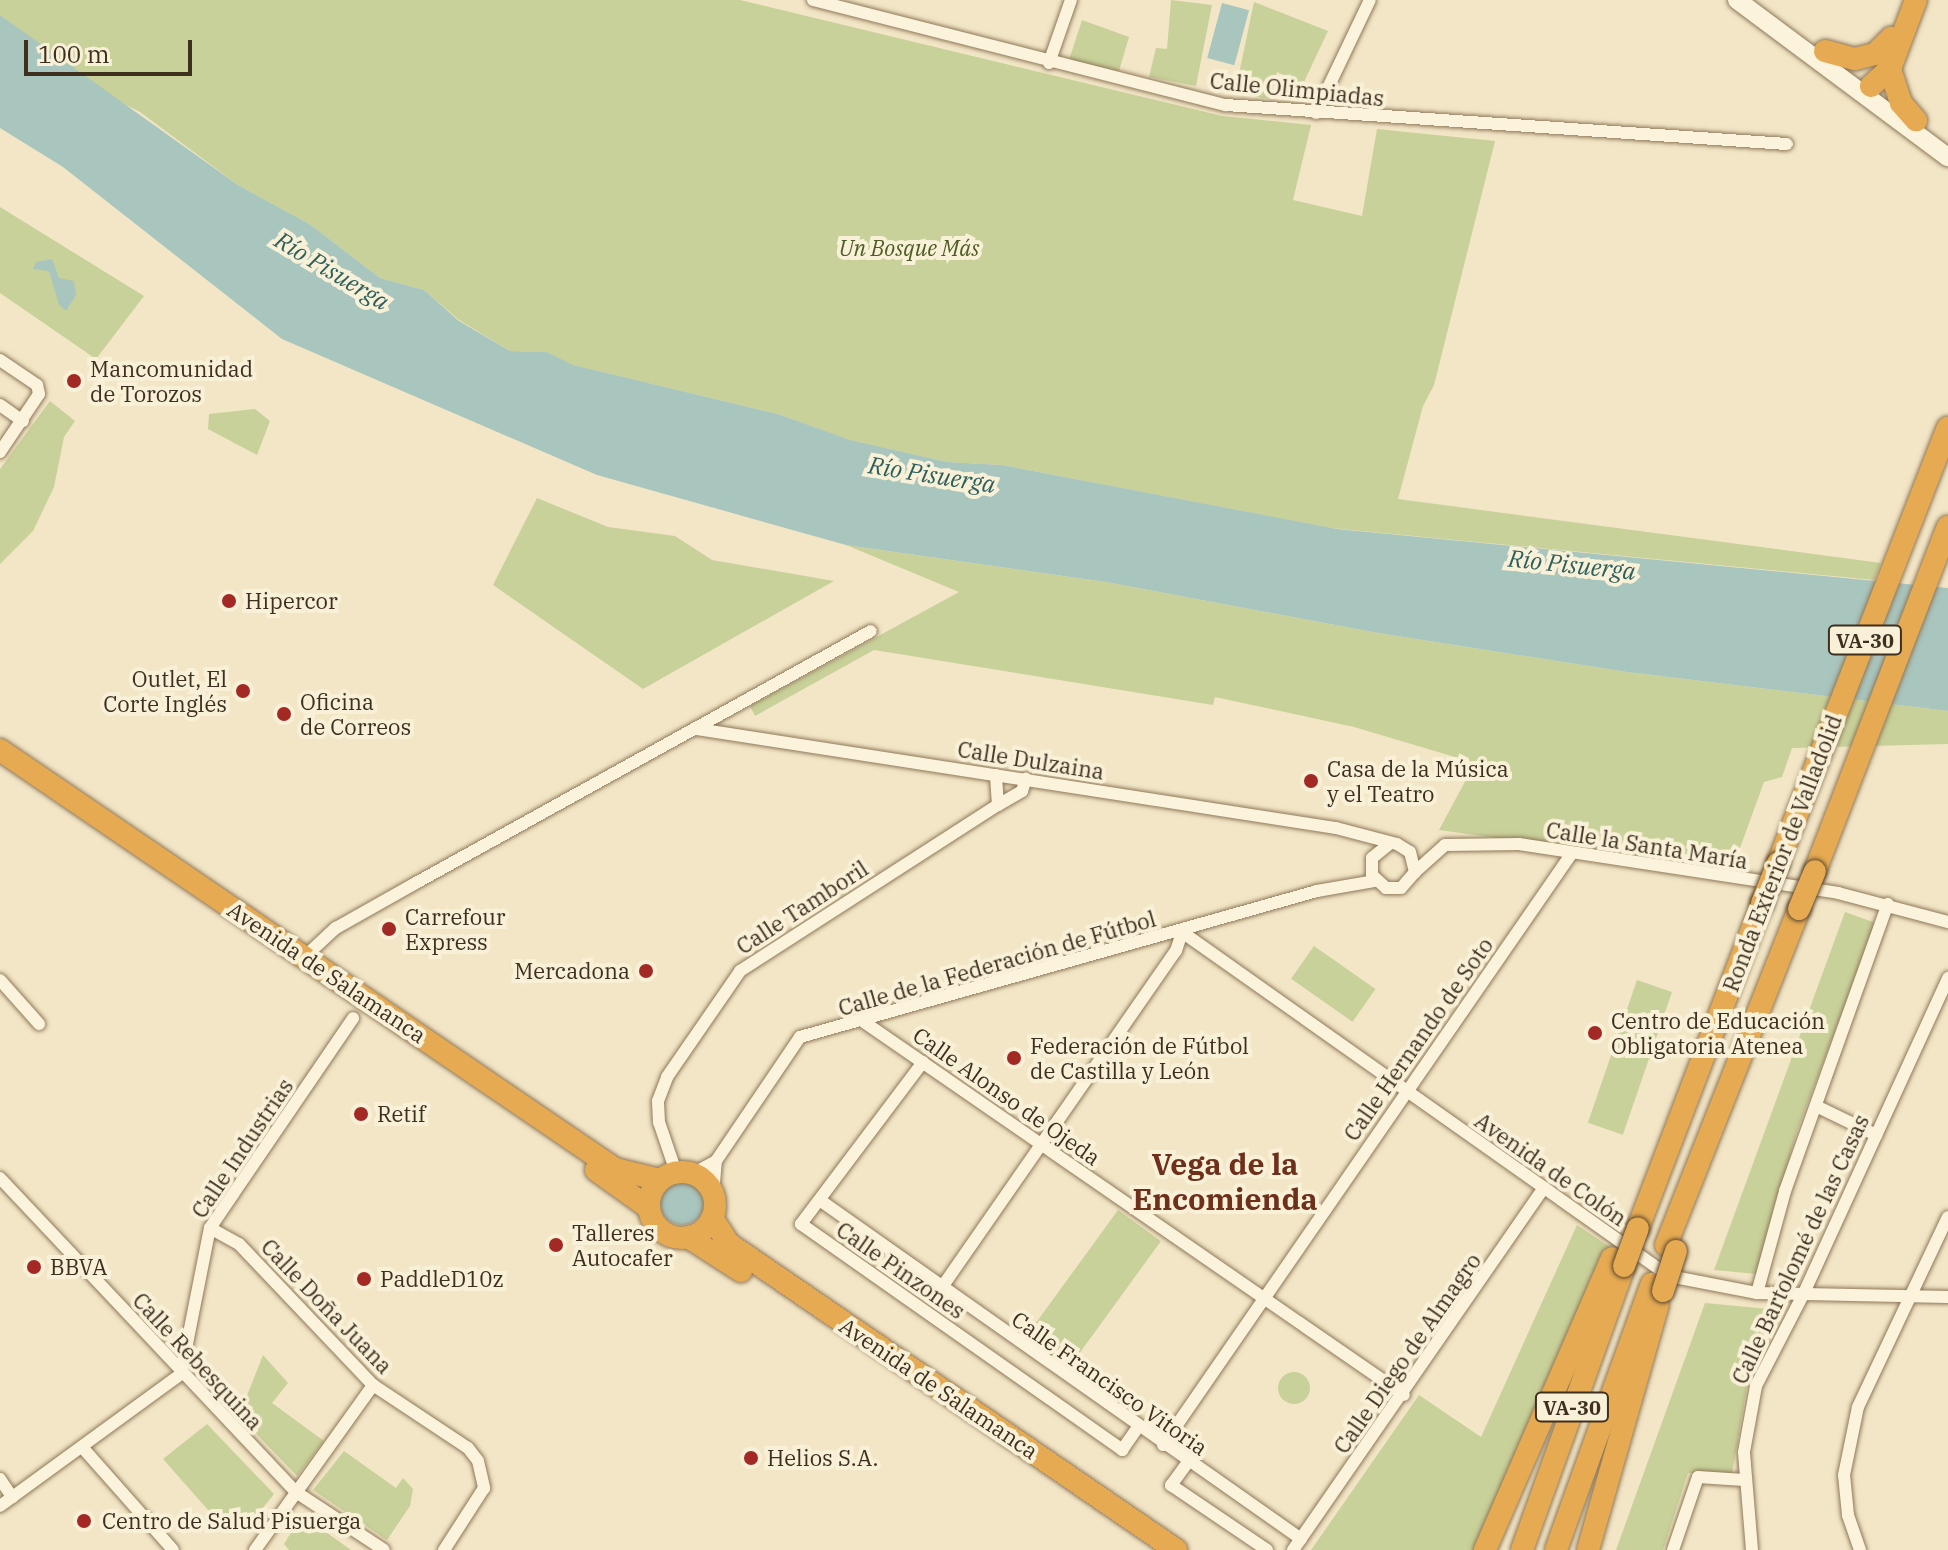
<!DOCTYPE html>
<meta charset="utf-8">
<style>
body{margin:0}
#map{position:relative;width:1948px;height:1550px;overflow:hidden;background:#f2e6c6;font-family:"IBM Plex Serif",serif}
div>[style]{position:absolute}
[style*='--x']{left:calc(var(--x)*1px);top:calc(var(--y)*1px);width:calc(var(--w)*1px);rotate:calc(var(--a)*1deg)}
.green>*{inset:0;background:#c8d199;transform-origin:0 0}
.round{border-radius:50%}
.water>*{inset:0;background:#a8c5be;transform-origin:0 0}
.roads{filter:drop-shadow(0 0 2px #8f785a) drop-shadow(0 0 2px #8f785a)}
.street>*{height:12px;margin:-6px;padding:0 6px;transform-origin:6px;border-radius:6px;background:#fbf3db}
.secondary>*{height:18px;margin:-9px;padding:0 9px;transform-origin:9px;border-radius:9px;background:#fbf3db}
.highway>*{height:22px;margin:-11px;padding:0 11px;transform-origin:11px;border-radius:11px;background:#e5aa52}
.highway>.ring{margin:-11px;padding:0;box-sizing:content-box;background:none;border:22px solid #e5aa52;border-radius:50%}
.bridges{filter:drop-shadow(0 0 2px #5d462e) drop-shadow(0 0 2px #5d462e)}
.highway-bridge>*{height:22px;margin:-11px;padding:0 11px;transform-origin:11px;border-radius:11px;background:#e5aa52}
.dots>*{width:22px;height:22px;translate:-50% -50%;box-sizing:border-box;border:4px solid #f8f0d7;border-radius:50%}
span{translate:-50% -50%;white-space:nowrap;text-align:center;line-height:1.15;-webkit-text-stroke:8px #f8f0d7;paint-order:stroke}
.shield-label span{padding:2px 6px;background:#f8f0d7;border:2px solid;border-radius:6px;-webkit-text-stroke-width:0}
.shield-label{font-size:20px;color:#3e2f1f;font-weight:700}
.street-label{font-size:22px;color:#3e2f1f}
.park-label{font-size:22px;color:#4c5c24;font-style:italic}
.poi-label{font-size:22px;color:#3e2f1f}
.left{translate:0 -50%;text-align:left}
.right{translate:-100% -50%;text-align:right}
.water-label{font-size:24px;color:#2d5f5e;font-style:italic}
.district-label{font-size:30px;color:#6e2f1b;font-weight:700}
.scale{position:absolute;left:24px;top:40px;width:168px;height:36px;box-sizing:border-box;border:4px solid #3e2f1f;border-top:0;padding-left:10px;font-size:24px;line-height:28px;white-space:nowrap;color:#3e2f1f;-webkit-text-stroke:6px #f8f0d7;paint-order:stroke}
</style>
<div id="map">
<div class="green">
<i style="clip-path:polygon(0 0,740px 0,1222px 116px,1311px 125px,1293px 200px,1362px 216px,1377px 129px,1495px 141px,1434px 385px,1423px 406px,1398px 499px,1881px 563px,1874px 580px,1330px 528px,1002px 465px,947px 462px,849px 440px,778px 414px,572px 365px,547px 352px,510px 351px,459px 320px,424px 290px,380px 278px,311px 225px,238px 185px,140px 112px,108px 96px,0 15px)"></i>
<i style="clip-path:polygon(1171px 0,1212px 5px,1196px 86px,1149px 77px,1156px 48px,1167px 49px)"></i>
<i style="clip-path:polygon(1254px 2px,1328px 31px,1303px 84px,1277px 72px,1270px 99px,1235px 93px)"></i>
<i style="clip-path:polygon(1082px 20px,1129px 37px,1119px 71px,1069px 60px)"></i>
<i style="clip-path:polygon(0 207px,144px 296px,96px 359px,0 293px)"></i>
<i style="clip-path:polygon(50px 401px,75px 421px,64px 437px,54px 487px,33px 531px,0 564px,0 469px)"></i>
<i style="clip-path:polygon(255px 409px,270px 421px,257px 455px,208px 429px,209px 414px)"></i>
<i style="clip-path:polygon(537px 498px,608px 527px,675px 536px,712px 560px,834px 581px,643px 689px,493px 585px)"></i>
<i style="clip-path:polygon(846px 545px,1106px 582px,1378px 633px,1627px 672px,1948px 711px,1948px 744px,1792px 748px,1782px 777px,1764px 782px,1732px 870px,1439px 830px,1475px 763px,1354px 727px,1215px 697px,1213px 705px,874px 650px,755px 716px,750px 706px,959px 592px)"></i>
<i style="clip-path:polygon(1845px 912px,1876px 923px,1797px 1131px,1756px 1274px,1714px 1270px)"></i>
<i style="left:1314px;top:946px;width:75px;height:40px;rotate:35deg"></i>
<i style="left:1637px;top:980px;width:37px;height:151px;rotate:19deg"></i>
<i style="left:1118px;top:1210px;width:53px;height:158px;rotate:36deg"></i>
<i style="clip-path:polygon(1577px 1225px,1610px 1247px,1481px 1550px,1311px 1550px,1419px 1395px,1481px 1437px)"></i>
<i style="clip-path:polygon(1705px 1303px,1779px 1310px,1748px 1380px,1732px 1474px,1688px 1473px,1663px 1550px,1616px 1550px)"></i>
<i style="clip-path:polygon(263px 1355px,288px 1383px,272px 1403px,324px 1441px,297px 1476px,239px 1416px)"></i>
<i class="round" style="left:1278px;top:1372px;width:32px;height:32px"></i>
<i style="clip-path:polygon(207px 1424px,274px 1494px,250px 1524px,234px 1512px,223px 1527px,163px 1459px)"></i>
<i style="clip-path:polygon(344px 1451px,396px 1488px,403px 1478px,413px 1489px,410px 1506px,387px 1540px,313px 1490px)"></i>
<i style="clip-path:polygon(302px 1515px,351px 1550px,289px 1550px,284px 1544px)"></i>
</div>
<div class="water">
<i style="left:1222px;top:3px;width:28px;height:57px;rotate:15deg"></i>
<i style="clip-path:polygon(0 15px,238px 185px,311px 225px,380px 278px,424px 290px,459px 321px,510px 351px,547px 352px,573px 365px,778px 414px,850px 440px,947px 462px,1002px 465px,1337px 529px,1948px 588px,1948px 711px,1627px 672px,1378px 633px,1106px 582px,846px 545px,597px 475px,282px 339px,63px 167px,0 128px)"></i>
<i style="clip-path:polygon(52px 259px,59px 278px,74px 281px,76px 295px,66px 311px,59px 305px,49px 271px,33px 269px,36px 262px)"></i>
<i class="round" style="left:660px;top:1181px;width:44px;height:44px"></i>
</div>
<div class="roads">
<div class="street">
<i style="--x:813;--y:0;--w:426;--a:14.3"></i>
<i style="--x:1226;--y:105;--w:562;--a:3.98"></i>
<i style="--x:1049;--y:63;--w:67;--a:-70.8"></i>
<i style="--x:1316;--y:113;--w:125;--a:-64.5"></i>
<i style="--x:0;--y:360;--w:45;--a:34"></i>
<i style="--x:37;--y:385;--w:9;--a:77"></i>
<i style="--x:39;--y:394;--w:70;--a:123.9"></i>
<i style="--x:0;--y:405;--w:28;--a:35"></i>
<i style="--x:697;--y:729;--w:647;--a:8.81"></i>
<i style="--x:1336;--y:828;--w:63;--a:14.7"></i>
<i style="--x:1397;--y:844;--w:15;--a:32"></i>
<i style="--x:1410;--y:852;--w:21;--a:76"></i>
<i style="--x:1415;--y:872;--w:21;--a:131"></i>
<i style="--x:1401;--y:888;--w:15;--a:180"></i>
<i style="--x:1386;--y:888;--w:19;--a:-137"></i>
<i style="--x:1372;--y:875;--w:17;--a:-90"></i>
<i style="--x:1372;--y:858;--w:22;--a:-39"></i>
<i style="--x:998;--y:805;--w:28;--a:-30"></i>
<i style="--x:1022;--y:791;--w:13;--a:-72"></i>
<i style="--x:1415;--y:872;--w:40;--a:-42"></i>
<i style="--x:1445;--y:845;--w:74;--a:-0.8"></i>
<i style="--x:1519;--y:844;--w:323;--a:8.7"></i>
<i style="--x:1838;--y:893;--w:114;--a:14.8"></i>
<i style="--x:1182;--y:932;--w:596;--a:35.24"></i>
<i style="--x:1669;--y:1276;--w:90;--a:10.9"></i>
<i style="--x:1757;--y:1293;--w:191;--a:1.2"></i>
<i style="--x:312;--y:950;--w:33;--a:-43"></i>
<i style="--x:336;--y:928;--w:90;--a:-29.4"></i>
<i style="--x:414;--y:884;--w:522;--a:-28.97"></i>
<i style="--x:0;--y:980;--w:59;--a:48.4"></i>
<i style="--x:864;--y:1022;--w:656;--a:34.63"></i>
<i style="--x:923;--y:1062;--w:203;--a:127"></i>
<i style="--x:801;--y:1224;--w:393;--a:35.1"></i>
<i style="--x:1122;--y:1450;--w:28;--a:-55"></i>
<i style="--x:1816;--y:1106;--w:67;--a:25.8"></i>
<i style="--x:676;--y:1172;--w:53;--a:-108.8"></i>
<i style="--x:659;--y:1122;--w:21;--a:-93"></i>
<i style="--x:658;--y:1101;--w:26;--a:-69"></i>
<i style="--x:667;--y:1077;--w:129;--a:-55.4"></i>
<i style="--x:740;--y:971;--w:307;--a:-32.8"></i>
<i style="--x:998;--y:805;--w:30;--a:-94"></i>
<i style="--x:692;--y:1174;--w:27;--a:-28"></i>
<i style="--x:716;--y:1161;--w:150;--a:-55.9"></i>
<i style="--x:800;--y:1037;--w:537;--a:-15.77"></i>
<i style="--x:1317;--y:891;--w:59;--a:-9.8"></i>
<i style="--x:0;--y:1178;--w:432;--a:46.7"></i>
<i style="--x:296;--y:1492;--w:105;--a:33.4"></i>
<i style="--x:713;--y:1194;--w:33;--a:-85"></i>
<i style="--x:821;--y:1201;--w:587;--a:35.15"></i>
<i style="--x:210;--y:1228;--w:33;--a:29"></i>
<i style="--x:239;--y:1244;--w:195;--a:46.5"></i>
<i style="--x:373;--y:1385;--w:114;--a:33.6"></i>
<i style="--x:468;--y:1448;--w:16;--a:52"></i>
<i style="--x:478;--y:1461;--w:28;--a:77"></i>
<i style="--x:484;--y:1488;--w:74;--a:122.8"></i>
<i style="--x:940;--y:1290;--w:413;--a:-55.2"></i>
<i style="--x:1176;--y:951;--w:20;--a:-72"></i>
<i style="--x:1757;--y:1293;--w:106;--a:-74.6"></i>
<i style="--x:1785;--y:1191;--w:305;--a:-70.3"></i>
<i style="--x:1163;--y:1445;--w:716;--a:-55.36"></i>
<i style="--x:82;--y:1447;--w:137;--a:48.5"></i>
<i style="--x:1188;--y:1462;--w:29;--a:126"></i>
<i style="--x:1171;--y:1485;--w:116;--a:34.1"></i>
<i style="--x:0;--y:1479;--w:22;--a:56"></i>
<i style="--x:0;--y:1506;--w:224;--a:-36.1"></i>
<i style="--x:181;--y:1374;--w:149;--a:-78.8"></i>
<i style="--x:210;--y:1228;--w:254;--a:-55.7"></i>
<i style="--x:255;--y:1550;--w:203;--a:-54.4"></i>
<i style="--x:1293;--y:1550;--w:439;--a:-55.3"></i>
<i style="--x:1673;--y:1550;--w:77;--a:-71.1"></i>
<i style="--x:1698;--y:1477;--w:46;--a:3.7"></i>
<i style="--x:1752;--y:1550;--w:98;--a:-94.7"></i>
<i style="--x:1744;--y:1452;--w:67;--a:-79.7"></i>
<i style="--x:1756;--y:1386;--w:102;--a:-62.7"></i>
<i style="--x:1803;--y:1295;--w:349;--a:-65.4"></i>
<i style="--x:1860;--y:1550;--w:37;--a:-109"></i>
<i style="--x:1848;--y:1515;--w:40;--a:-95.7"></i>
<i style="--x:1844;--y:1475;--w:69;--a:-78.4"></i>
<i style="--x:1858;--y:1407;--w:210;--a:-64.7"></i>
</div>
<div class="secondary">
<i style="--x:1737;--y:0;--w:263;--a:36.7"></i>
</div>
<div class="highway">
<i style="--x:1825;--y:51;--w:31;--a:15"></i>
<i style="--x:1855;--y:59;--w:21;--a:-14"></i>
<i style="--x:1875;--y:54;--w:23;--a:-45"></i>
<i style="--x:1890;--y:69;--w:36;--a:72"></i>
<i style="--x:1901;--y:103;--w:23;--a:49"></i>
<i style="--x:1871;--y:86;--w:25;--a:-42"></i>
<i style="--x:1890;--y:69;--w:74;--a:-69.4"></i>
<i style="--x:0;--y:750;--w:744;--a:34.27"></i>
<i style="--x:615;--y:1169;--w:46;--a:13.7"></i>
<i style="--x:1778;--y:863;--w:467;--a:-68.7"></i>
<i style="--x:1815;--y:871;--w:369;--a:-68.9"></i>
<i style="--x:596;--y:1170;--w:65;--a:35.6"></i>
<i class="ring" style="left:649px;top:1172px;width:44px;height:44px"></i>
<i style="--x:712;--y:1218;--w:31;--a:57"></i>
<i style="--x:729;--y:1244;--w:542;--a:34.39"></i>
<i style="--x:1638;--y:1228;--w:348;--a:-69.1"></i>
<i style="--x:688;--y:1237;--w:63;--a:32.7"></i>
<i style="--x:1666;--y:1245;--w:361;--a:-68.4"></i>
<i style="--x:1485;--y:1550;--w:318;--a:-66.5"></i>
<i style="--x:1522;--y:1550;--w:302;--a:-70.2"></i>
<i style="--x:1556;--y:1550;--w:283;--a:-70.2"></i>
<i style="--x:1588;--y:1550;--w:255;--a:-74.1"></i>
</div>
</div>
<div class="bridges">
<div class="highway-bridge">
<i style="--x:1762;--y:903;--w:43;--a:-68.2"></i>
<i style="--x:1799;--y:909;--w:41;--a:-67.2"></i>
<i style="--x:1624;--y:1266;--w:40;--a:-69.8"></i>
<i style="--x:1663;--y:1291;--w:42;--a:-72"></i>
</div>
</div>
<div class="dots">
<i style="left:74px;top:381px;background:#a32925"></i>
<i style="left:229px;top:601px;background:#a32925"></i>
<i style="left:243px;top:691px;background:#a32925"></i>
<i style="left:284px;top:714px;background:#a32925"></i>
<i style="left:1311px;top:781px;background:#a32925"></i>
<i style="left:389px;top:929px;background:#a32925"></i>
<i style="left:646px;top:971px;background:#a32925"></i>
<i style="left:1595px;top:1033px;background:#a32925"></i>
<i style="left:1014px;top:1058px;background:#a32925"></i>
<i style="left:361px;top:1114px;background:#a32925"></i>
<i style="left:556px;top:1245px;background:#a32925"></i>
<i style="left:34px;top:1267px;background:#a32925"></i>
<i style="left:364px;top:1279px;background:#a32925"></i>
<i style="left:751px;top:1458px;background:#a32925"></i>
<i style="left:84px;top:1521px;background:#a32925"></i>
</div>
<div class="shield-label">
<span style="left:1865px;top:640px">VA-30</span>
<span style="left:1572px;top:1407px">VA-30</span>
</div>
<div class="street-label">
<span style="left:1297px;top:89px;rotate:6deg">Calle Olimpiadas</span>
<span style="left:1031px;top:760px;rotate:9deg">Calle Dulzaina</span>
<span style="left:1647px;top:845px;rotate:9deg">Calle la Santa María</span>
<span style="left:1782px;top:853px;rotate:-69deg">Ronda Exterior de Valladolid</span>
<span style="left:802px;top:907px;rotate:-33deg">Calle Tamboril</span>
<span style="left:997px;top:963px;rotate:-16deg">Calle de la Federación de Fútbol</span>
<span style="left:327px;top:972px;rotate:34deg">Avenida de Salamanca</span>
<span style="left:1418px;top:1039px;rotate:-55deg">Calle Hernando de Soto</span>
<span style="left:1007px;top:1096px;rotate:35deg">Calle Alonso de Ojeda</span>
<span style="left:242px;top:1148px;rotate:-56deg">Calle Industrias</span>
<span style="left:1551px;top:1169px;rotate:35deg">Avenida de Colón</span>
<span style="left:1800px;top:1249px;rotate:-65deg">Calle Bartolomé de las Casas</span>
<span style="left:901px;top:1270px;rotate:35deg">Calle Pinzones</span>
<span style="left:327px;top:1306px;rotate:46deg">Calle Doña Juana</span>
<span style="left:1407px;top:1353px;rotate:-55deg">Calle Diego de Almagro</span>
<span style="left:198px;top:1361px;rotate:47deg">Calle Rebesquina</span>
<span style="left:1110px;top:1383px;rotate:35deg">Calle Francisco Vitoria</span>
<span style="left:939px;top:1388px;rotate:34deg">Avenida de Salamanca</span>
</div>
<div class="park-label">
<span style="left:909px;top:248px">Un Bosque Más</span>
</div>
<div class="poi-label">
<span class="left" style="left:90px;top:381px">Mancomunidad<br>de Torozos</span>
<span class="left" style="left:245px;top:601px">Hipercor</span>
<span class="right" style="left:227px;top:691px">Outlet, El<br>Corte Inglés</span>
<span class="left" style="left:300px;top:714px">Oficina<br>de Correos</span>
<span class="left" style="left:1327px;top:781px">Casa de la Música<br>y el Teatro</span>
<span class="left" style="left:405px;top:929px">Carrefour<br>Express</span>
<span class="right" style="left:630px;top:971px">Mercadona</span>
<span class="left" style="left:1611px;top:1033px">Centro de Educación<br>Obligatoria Atenea</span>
<span class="left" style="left:1030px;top:1058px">Federación de Fútbol<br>de Castilla y León</span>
<span class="left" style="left:377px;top:1114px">Retif</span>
<span class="left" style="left:572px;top:1245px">Talleres<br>Autocafer</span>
<span class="left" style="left:50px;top:1267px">BBVA</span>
<span class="left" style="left:380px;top:1279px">PaddleD10z</span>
<span class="left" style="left:767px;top:1458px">Helios S.A.</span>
<span class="left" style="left:102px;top:1521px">Centro de Salud Pisuerga</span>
</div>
<div class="water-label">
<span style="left:332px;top:271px;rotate:31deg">Río Pisuerga</span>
<span style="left:932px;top:475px;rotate:9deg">Río Pisuerga</span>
<span style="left:1572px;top:565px;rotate:6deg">Río Pisuerga</span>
</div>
<div class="district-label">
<span style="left:1225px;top:1181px">Vega de la<br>Encomienda</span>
</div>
<div class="scale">100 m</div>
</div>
